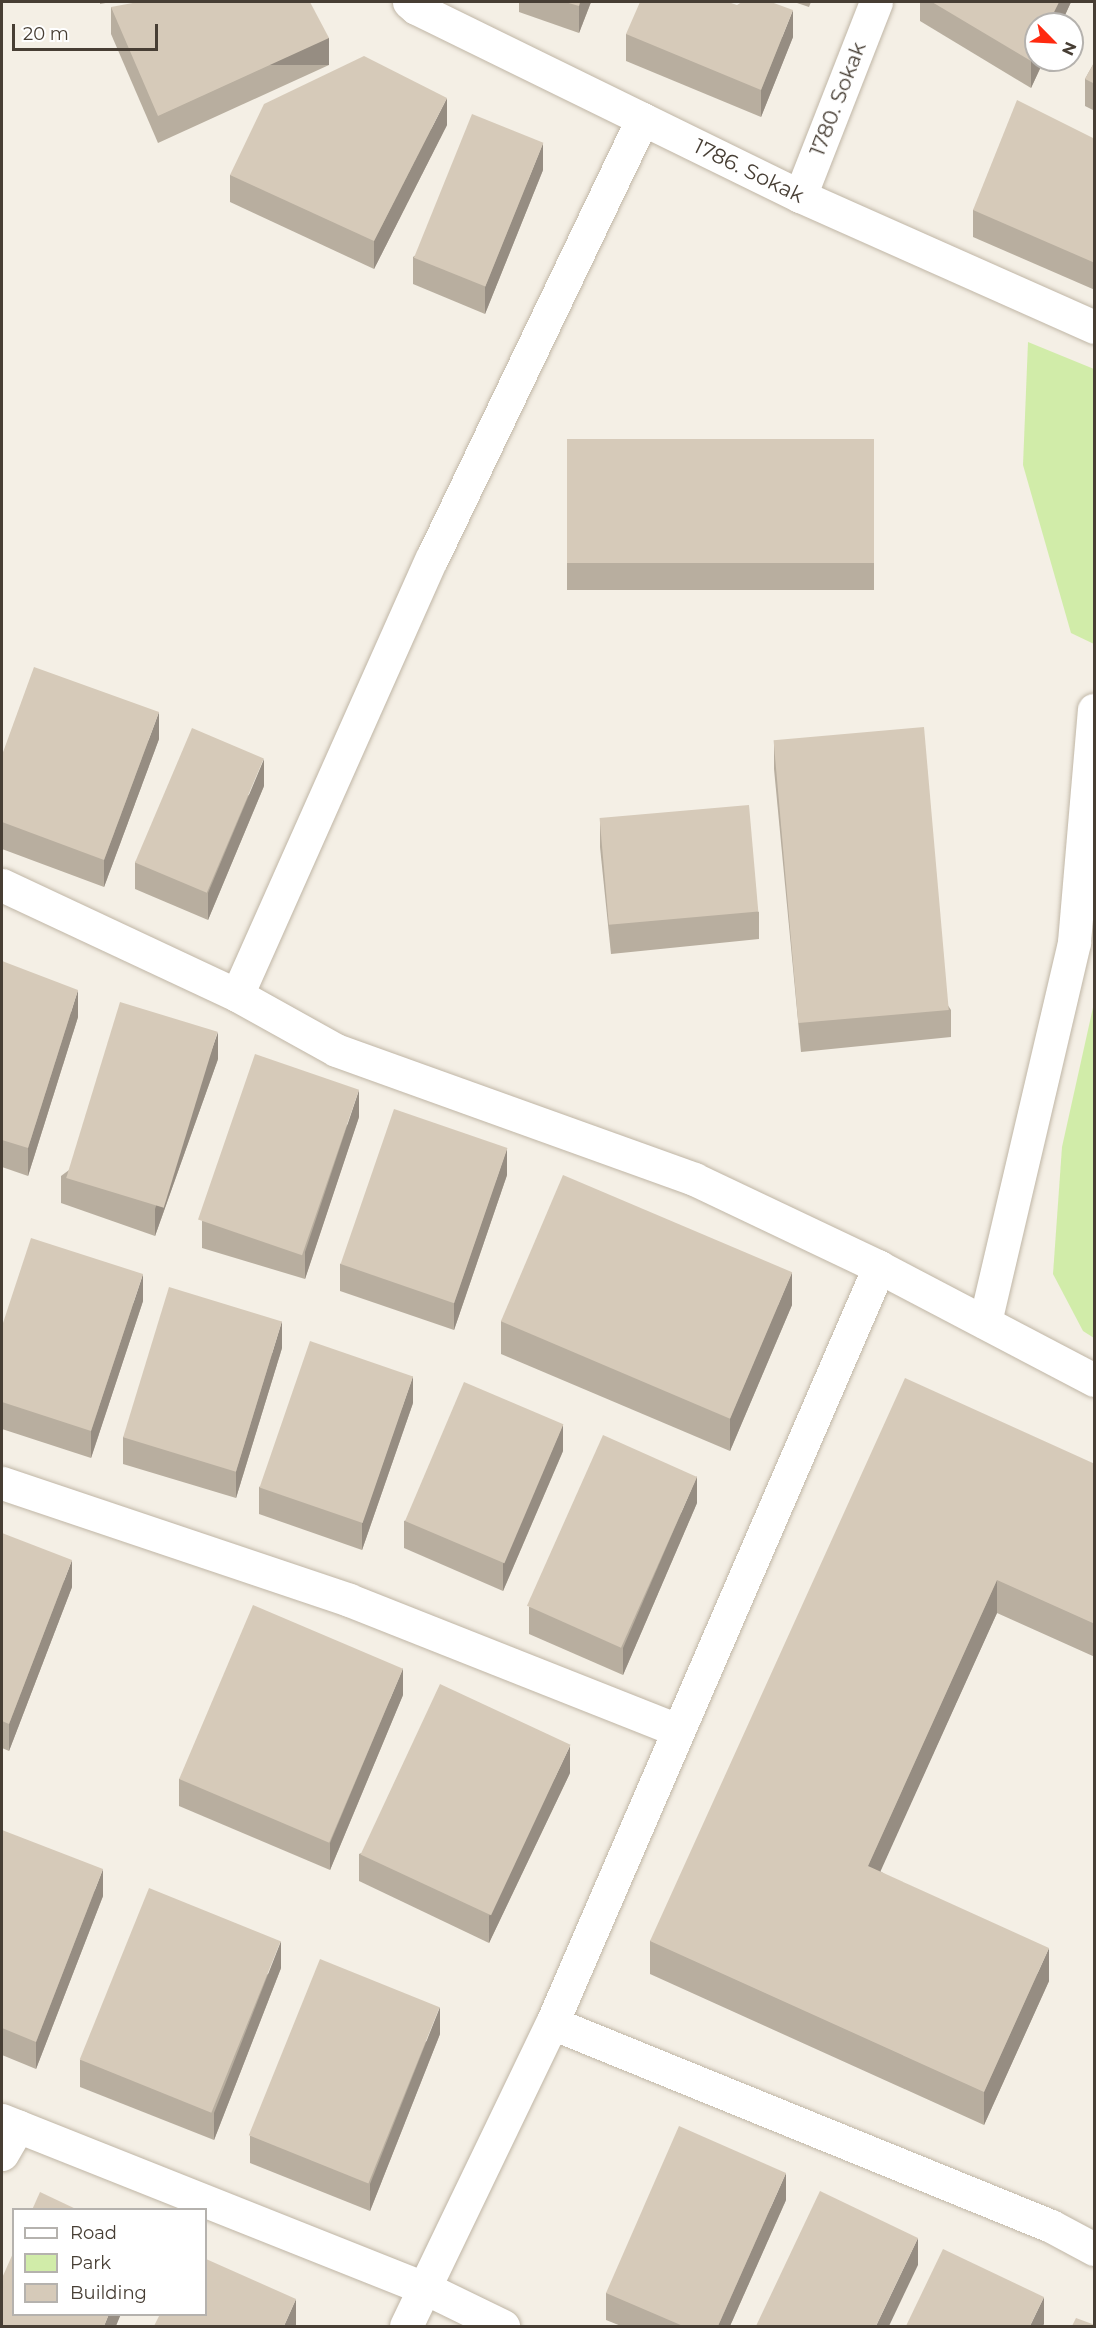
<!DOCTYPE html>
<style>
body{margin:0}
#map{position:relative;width:1096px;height:2328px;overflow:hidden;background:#f4efe5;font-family:Montserrat,sans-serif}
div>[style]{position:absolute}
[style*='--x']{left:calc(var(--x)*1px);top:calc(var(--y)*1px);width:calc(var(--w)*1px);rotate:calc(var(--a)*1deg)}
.green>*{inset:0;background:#d1eca9}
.roads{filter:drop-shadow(0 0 2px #c0b6a6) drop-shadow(0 0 2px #c0b6a6)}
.street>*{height:33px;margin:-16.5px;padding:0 16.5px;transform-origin:16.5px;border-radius:16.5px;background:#fff}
.wall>*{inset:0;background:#b8ae9f;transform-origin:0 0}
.shaded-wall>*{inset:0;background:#968d82;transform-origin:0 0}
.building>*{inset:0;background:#d6cab9;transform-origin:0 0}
span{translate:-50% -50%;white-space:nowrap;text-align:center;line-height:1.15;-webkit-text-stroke:6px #fff;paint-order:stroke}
.street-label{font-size:21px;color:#473e34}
.frame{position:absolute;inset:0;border:3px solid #473e34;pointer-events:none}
.legend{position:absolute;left:12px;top:2208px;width:195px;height:108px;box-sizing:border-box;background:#fff;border:2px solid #b5b2ae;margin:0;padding:8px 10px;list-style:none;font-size:18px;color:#473e34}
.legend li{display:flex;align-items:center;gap:12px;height:30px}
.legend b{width:30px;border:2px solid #b5b2ae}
.north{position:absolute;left:1024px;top:12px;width:60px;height:60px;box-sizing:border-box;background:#fff;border:2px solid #b5b2ae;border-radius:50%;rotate:114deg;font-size:16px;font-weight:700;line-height:24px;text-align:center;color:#473e34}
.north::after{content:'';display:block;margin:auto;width:21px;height:27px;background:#ff2a10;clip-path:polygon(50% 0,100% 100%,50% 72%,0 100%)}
.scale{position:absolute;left:12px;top:24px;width:146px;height:27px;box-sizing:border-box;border:3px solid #473e34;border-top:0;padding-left:8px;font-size:18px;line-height:21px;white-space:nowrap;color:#473e34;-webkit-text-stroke:4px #fff;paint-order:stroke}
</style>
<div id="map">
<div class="green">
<i style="clip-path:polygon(1028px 342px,1094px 369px,1094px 644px,1071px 633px,1023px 465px)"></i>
<i style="clip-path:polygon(1094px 1003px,1094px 1338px,1083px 1331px,1053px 1274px,1062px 1147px)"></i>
</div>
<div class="roads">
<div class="street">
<i style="--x:409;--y:2;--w:9;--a:41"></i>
<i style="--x:416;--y:8;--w:428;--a:26.1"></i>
<i style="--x:800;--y:196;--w:322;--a:24"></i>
<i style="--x:800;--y:196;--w:208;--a:-68.6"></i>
<i style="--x:2;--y:885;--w:259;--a:25.1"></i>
<i style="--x:237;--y:995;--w:113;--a:29.1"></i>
<i style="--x:336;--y:1050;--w:381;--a:19.8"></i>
<i style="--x:694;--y:1179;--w:205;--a:25.4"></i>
<i style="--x:879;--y:1267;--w:243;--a:27.7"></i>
<i style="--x:237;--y:995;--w:479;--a:-66"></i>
<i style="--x:432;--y:558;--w:487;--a:-64.4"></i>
<i style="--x:985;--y:1322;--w:390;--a:-76.8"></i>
<i style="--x:1074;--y:942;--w:233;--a:-85.1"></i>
<i style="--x:2;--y:1483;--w:366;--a:18.6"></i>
<i style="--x:349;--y:1600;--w:354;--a:21.6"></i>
<i style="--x:552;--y:2023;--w:539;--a:22.14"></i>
<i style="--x:1051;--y:2226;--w:49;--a:28.1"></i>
<i style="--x:2;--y:2120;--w:455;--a:21.7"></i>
<i style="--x:425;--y:2288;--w:87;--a:26"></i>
<i style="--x:2;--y:2154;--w:32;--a:-60"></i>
<i style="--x:406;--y:2326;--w:336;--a:-64.3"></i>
<i style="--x:552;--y:2023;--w:824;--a:-66.61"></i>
</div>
</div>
<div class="wall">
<i style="clip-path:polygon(100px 2px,111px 2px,100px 4px)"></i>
<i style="clip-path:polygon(519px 2px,591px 2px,579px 33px,519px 12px)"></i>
<i style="clip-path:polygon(794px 2px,811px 2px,809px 7px)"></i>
<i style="clip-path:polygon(920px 2px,1071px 2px,1031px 88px,920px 21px)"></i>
<i style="clip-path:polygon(111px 7px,329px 65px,158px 143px,111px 34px)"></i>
<i style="clip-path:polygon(626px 34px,793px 37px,761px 117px,626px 61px)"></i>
<i style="clip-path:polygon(1095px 61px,1095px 111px,1085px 106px,1085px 79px)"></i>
<i style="clip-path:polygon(447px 125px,374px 269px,230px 202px,230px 175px)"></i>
<i style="clip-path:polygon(1095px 139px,1095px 290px,973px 237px,973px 210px)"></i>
<i style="clip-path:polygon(543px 170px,485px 314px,413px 284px,413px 257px)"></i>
<i style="left:874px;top:439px;width:151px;height:307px;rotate:90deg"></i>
<i style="clip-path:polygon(159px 739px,104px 887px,2px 849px,2px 755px)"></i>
<i style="clip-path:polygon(774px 742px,951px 1010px,951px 1037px,801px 1052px,774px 769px)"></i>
<i style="clip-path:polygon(264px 786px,208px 920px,135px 889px,135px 862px)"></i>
<i style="clip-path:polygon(600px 820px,759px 912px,759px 939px,611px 954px,600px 847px)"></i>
<i style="clip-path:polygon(2px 961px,78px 1017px,28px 1176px,2px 1167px)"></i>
<i style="clip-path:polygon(218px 1059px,155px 1236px,61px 1203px,61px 1176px)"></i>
<i style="clip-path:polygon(359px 1117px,305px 1279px,202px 1248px,202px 1221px)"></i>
<i style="clip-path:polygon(507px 1175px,454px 1330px,340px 1291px,340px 1264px)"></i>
<i style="clip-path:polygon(143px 1301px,91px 1458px,2px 1429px,2px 1326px)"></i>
<i style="clip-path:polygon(792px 1305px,730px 1451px,501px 1354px,501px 1321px)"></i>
<i style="clip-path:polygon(282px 1348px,236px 1498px,123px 1464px,123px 1437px)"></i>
<i style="clip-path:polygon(413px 1403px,362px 1550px,259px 1514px,259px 1487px)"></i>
<i style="clip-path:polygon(563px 1451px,503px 1591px,404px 1548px,404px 1521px)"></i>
<i style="clip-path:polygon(1095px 1464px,1095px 1657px,997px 1613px,880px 1871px,1049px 1981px,984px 2125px,650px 1974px,650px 1941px)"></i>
<i style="clip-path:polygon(697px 1503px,623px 1675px,529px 1634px,529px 1607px)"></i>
<i style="clip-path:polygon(2px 1533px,72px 1587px,9px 1751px,2px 1748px)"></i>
<i style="clip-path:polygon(403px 1695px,330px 1870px,179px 1806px,179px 1779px)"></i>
<i style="clip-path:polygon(570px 1773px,489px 1943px,359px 1881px,359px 1854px)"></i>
<i style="clip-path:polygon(2px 1830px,103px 1896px,36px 2069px,2px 2055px)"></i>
<i style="clip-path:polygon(281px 1968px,214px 2140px,80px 2087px,80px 2060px)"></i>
<i style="clip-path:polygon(440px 2034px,370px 2211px,250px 2163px,250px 2136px)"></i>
<i style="clip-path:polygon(786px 2200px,730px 2326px,621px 2326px,606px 2320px,606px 2293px)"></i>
</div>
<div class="shaded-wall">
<i style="clip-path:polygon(580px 2px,591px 2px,579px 33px,579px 6px)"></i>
<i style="clip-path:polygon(1059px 2px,1071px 2px,1061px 24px,1048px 24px)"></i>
<i style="clip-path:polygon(793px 10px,793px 37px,761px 117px,761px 90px)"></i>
<i style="left:329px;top:38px;width:27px;height:188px;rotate:90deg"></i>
<i style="clip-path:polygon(1036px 50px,1036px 60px,1044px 60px,1031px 88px,1031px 61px)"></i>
<i style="clip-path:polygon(447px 98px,447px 125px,374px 269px,374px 241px)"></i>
<i style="clip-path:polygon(543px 143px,543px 170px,485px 314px,485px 287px)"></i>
<i style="clip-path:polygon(3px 645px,3px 672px,2px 679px,2px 652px)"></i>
<i style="clip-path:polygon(159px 712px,159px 739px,104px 887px,104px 860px)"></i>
<i style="clip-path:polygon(264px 759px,264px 786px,208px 920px,208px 893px)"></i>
<i style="clip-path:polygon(78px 990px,78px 1017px,28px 1176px,28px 1148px)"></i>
<i style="clip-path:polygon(218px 1032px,218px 1059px,155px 1236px,155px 1209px)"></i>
<i style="clip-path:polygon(359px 1090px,359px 1117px,305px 1279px,305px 1252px)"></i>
<i style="clip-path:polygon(507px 1148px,507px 1175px,454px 1330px,454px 1303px)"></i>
<i style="clip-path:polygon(792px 1272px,792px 1305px,730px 1451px,730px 1418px)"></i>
<i style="clip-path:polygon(143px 1274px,143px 1301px,91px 1458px,91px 1431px)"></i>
<i style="clip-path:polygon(282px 1321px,282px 1348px,236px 1498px,236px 1471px)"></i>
<i style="clip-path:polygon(413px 1376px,413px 1403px,362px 1550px,362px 1523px)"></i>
<i style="clip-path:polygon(563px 1424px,563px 1451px,503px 1591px,503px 1564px)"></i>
<i style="clip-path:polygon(697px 1476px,697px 1503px,623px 1675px,623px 1648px)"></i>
<i style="clip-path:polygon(72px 1560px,72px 1587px,9px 1751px,9px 1724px)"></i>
<i style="clip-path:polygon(997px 1580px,997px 1613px,868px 1899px,868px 1866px)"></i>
<i style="clip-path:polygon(403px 1668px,403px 1695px,330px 1870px,330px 1843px)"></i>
<i style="clip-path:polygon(570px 1746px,570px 1773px,489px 1943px,489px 1916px)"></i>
<i style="clip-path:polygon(103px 1869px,103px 1896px,36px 2069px,36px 2042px)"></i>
<i style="clip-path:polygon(281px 1941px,281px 1968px,214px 2140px,214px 2113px)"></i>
<i style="clip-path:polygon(1049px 1948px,1049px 1981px,984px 2125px,984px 2092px)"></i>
<i style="clip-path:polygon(440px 2007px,440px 2034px,370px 2211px,370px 2184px)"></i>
<i style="clip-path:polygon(786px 2173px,786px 2200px,730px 2326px,718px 2326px)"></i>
<i style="clip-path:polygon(918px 2238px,918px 2265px,889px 2326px,876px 2326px)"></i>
<i style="clip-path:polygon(1044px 2297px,1044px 2324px,1043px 2326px,1030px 2326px)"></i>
<i style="clip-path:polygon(296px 2299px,296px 2326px,284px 2326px)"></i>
<i style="clip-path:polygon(109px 2314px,121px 2314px,116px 2326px,104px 2326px)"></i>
</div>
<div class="building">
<i style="clip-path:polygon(138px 2px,310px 2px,329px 38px,158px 116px,111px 7px)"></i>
<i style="clip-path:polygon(565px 2px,580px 2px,579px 6px)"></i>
<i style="clip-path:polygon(640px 2px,728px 2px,737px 5px,742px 2px,771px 2px,793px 10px,761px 90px,626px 34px)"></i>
<i style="clip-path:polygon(932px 2px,1059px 2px,1048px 24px,1036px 24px,1036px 50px,1031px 61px)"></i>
<i style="clip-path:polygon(364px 56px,447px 98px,374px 241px,230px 175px,264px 104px)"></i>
<i style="clip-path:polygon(1095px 61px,1095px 84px,1085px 79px)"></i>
<i style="clip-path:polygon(1017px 100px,1095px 139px,1095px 263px,973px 210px)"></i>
<i style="left:472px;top:114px;width:77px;height:155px;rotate:22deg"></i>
<i style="left:874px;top:439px;width:124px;height:307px;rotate:90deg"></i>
<i style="clip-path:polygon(34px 667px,159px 712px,104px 860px,2px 822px,2px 755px)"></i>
<i style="left:924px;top:727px;width:284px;height:151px;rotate:85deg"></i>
<i style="left:192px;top:728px;width:78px;height:146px;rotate:23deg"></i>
<i style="left:749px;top:805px;width:107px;height:150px;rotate:85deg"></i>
<i style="clip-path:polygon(2px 961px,78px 990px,28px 1148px,2px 1140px)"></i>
<i style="left:120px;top:1002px;width:102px;height:184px;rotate:17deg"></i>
<i style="left:255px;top:1054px;width:110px;height:175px;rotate:19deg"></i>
<i style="left:394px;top:1109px;width:120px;height:164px;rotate:19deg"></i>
<i style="left:563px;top:1175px;width:249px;height:159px;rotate:23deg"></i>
<i style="clip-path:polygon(31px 1238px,143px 1274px,91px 1431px,2px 1402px,2px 1326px)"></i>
<i style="left:169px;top:1287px;width:118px;height:157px;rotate:17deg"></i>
<i style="left:310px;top:1341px;width:109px;height:155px;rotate:19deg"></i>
<i style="clip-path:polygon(905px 1378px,1095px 1464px,1095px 1624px,997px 1580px,868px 1866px,1049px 1948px,984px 2092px,650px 1941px)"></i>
<i style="left:464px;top:1382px;width:108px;height:151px;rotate:23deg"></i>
<i style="left:603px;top:1435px;width:103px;height:187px;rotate:24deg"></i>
<i style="clip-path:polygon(2px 1533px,72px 1560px,9px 1724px,2px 1721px)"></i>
<i style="left:253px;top:1605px;width:163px;height:189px;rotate:23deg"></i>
<i style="left:440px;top:1684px;width:144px;height:188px;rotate:25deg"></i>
<i style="clip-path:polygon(2px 1830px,103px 1869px,36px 2042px,2px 2028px)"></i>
<i style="left:149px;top:1888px;width:142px;height:185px;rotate:22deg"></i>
<i style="left:320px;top:1959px;width:129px;height:190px;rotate:22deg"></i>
<i style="clip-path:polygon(679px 2126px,786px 2173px,718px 2326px,683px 2326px,606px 2293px)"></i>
<i style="clip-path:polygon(820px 2191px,918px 2238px,876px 2326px,756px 2326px)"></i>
<i style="clip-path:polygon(40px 2192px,78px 2210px,32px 2210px)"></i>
<i style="clip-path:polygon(943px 2249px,1044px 2297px,1030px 2326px,906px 2326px)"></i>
<i style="clip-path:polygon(14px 2251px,14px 2314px,109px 2314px,104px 2326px,2px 2326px,2px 2278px)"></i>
<i style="clip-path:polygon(206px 2259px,296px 2299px,284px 2326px,154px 2326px,160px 2314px,206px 2314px)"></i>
<i style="clip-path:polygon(1076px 2318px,1095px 2325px,1095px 2326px,1072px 2326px)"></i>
</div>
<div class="street-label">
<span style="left:838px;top:99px;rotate:-69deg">1780. Sokak</span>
<span style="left:749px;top:171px;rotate:26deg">1786. Sokak</span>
</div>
<div class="frame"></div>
<ul class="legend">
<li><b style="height:8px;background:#fff"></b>Road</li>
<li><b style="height:16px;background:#d1eca9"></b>Park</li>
<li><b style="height:16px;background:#d6cab9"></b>Building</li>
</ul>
<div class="north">N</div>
<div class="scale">20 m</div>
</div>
